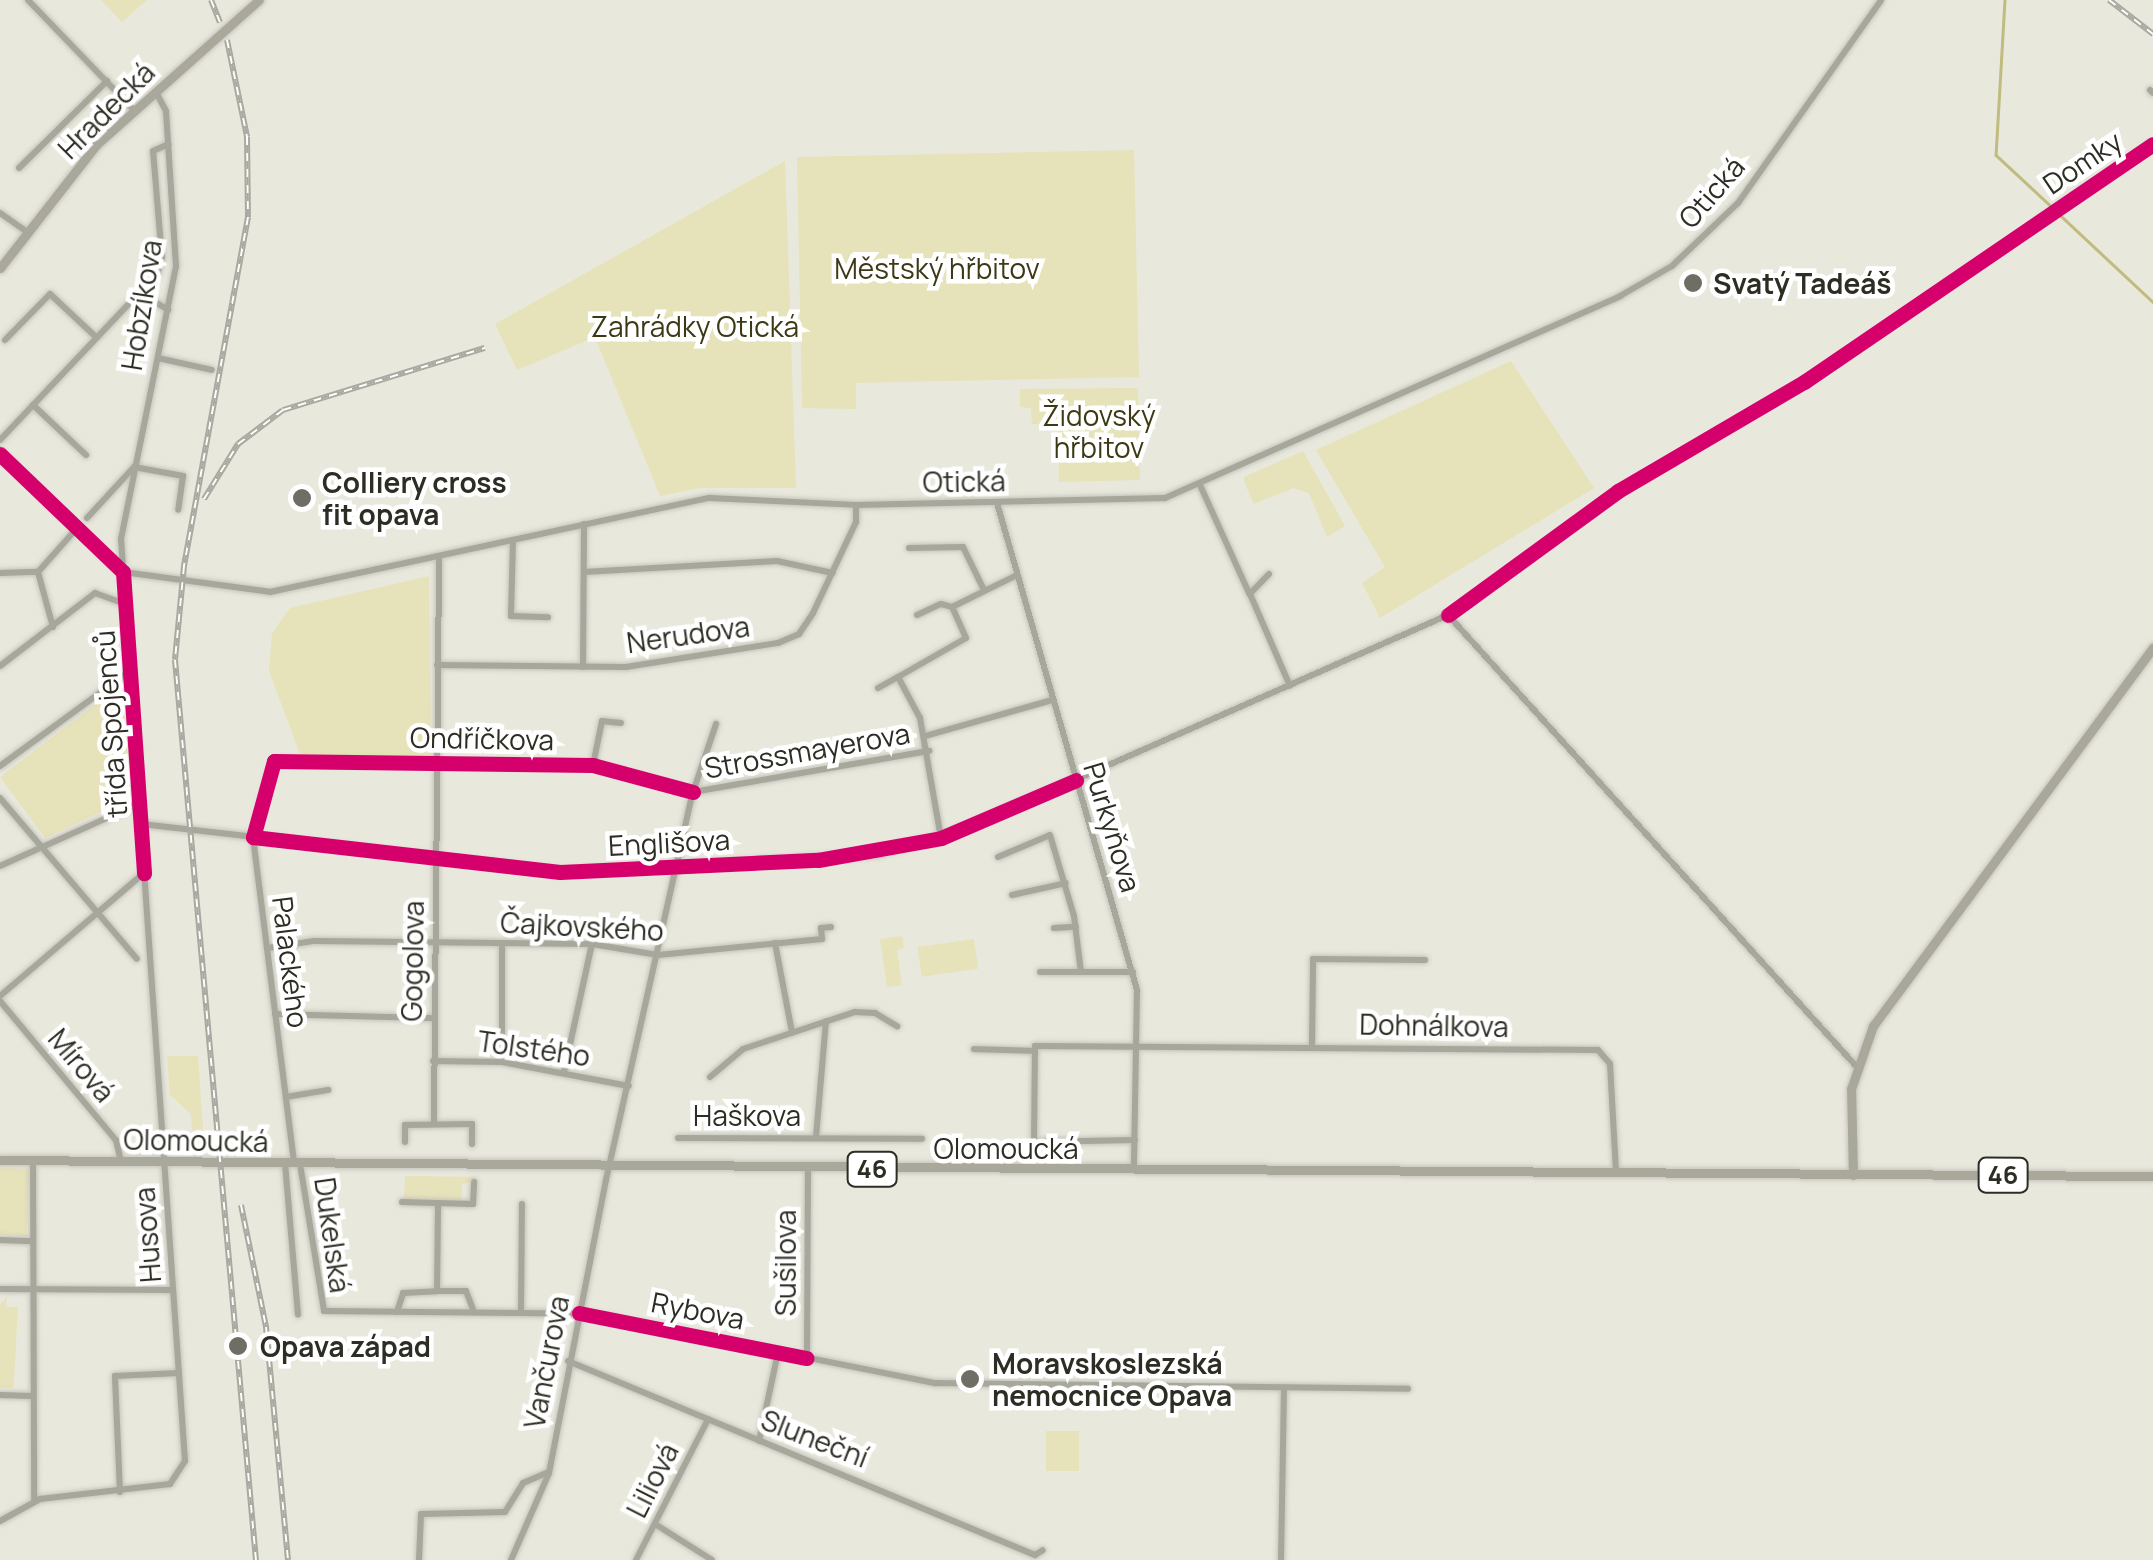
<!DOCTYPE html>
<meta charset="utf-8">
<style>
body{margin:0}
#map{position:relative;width:2153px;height:1560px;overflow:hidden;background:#e9e8dd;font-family:Manrope,sans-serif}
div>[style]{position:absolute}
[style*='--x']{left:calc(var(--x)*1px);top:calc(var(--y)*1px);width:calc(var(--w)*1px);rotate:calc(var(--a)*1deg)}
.green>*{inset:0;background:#e6e2b9;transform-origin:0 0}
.stream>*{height:2.5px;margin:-1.25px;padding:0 1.25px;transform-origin:1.25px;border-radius:1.25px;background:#c0bb7e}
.roads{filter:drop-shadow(0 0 2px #c6c6bd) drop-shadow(0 0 2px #c6c6bd)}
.minor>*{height:6px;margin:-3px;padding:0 3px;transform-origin:3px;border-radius:3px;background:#a8a79c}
.major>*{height:9px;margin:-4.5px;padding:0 4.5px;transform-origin:4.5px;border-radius:4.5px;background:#a9a89a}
.rail>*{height:6px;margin-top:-3px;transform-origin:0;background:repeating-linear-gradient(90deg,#fff 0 8px,#a9a9a0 0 16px);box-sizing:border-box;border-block:2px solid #a9a9a0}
.cycleway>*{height:15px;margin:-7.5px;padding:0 7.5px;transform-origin:7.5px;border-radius:7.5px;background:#d6006c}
.dots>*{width:28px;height:28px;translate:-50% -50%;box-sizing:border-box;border:5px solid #fff;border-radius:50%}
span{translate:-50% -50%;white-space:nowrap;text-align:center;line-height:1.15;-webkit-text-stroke:9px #fff;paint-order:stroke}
.shield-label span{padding:2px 8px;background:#fff;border:2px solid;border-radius:8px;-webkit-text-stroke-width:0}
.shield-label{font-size:25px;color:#2d2d24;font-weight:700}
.street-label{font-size:28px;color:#2d2d24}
.park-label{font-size:28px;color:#3d3915}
.poi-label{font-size:28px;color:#2d2d24;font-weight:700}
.left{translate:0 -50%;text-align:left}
</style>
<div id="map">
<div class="green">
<i style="clip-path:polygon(101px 0,147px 0,122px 22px)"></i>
<i style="clip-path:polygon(1134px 150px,1139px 377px,856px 383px,856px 409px,802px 408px,797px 157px)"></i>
<i style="clip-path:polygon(785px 161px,796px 488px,700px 488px,660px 496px,595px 337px,517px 370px,495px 324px)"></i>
<i style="clip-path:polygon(1511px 361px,1594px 488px,1380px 618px,1362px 583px,1385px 567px,1316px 450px)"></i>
<i style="clip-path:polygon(1138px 388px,1140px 480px,1059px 482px,1058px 425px,1032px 424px,1031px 408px,1020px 407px,1020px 389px)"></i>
<i style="clip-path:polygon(1303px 451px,1345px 526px,1327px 537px,1309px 493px,1293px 488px,1254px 504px,1245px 484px,1244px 477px)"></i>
<i style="clip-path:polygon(429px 576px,431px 758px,300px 754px,269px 671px,272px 633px,290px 608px)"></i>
<i style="clip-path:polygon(122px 684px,131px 798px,45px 838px,0 777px)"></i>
<i style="clip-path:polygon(902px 936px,904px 948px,897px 950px,902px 985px,887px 987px,880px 939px)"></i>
<i style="left:974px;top:939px;width:30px;height:57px;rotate:82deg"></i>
<i style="clip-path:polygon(167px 1056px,198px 1056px,203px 1129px,192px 1130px,191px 1114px,170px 1095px)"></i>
<i style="left:0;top:1168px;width:29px;height:67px;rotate:2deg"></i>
<i style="clip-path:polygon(405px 1176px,475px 1177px,476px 1181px,462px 1184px,461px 1202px,404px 1201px)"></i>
<i style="clip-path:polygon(7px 1297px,6px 1307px,18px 1307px,14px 1380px,13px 1388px,0 1388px,0 1304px)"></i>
<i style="left:1046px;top:1431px;width:33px;height:40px"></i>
</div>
<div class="stream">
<i style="--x:2005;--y:0;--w:155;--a:93.3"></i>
<i style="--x:1996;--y:155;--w:78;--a:42.9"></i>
<i style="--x:2059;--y:214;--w:129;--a:43.1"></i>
</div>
<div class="roads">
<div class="minor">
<i style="--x:28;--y:0;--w:153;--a:46.1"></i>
<i style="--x:2150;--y:90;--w:4;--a:45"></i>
<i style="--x:19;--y:168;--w:124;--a:-44.7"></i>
<i style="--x:0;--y:213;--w:33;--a:35"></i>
<i style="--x:2040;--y:221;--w:137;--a:-34.3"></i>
<i style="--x:140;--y:293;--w:33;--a:31"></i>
<i style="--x:5;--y:340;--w:64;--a:-45.6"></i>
<i style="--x:50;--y:294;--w:64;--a:43.1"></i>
<i style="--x:158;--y:358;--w:55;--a:12.5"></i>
<i style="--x:33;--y:405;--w:73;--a:43.3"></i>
<i style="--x:0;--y:440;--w:228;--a:-46.6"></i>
<i style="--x:157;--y:274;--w:17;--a:-73"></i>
<i style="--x:162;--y:258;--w:107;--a:-94.8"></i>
<i style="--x:153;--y:151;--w:17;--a:-24"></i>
<i style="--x:0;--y:454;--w:170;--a:43.8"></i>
<i style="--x:123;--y:572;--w:148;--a:7.7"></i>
<i style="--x:270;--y:592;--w:450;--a:-12.1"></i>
<i style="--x:710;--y:498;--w:146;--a:2.7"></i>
<i style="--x:856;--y:505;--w:309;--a:-1.3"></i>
<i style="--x:1165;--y:498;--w:498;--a:-23.9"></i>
<i style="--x:1620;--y:296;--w:60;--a:-30"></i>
<i style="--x:1672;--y:266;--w:91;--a:-43.7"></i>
<i style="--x:1738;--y:203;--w:248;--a:-54.8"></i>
<i style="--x:1200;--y:485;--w:119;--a:65.6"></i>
<i style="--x:997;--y:503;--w:507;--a:73.96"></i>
<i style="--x:1137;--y:990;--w:180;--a:91"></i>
<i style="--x:87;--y:518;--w:69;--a:-47.3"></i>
<i style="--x:134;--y:467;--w:50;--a:10.4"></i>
<i style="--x:183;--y:476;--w:34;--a:98"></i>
<i style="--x:513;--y:540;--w:76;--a:91.5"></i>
<i style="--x:511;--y:616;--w:37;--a:2"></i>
<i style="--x:909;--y:548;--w:54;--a:-1.1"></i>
<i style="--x:963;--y:547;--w:48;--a:64"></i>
<i style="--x:584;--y:572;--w:193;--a:-3.3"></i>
<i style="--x:777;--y:561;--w:57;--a:12.1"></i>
<i style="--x:0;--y:573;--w:38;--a:-2"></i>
<i style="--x:1269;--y:574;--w:28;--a:134"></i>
<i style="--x:1250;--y:594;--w:100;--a:66.5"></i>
<i style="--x:917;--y:615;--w:26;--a:-25"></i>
<i style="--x:941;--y:604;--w:11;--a:15"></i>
<i style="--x:53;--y:627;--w:57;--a:-105.3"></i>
<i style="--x:38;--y:572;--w:59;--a:-48.4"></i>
<i style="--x:437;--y:665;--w:189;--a:0.6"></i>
<i style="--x:626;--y:667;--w:154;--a:-9"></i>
<i style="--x:778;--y:643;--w:23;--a:-23"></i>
<i style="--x:799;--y:634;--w:25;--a:-56"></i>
<i style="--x:813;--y:613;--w:101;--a:-64.7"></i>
<i style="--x:856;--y:522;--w:17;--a:-90"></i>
<i style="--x:0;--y:666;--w:120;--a:-37.5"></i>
<i style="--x:95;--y:593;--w:33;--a:20"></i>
<i style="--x:583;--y:667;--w:143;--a:-89.6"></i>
<i style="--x:898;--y:677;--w:78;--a:-29.8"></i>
<i style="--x:966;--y:638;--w:34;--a:-114"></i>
<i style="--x:952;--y:607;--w:70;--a:-26.2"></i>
<i style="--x:878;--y:688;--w:23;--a:-29"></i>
<i style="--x:898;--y:677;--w:47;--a:61.8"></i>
<i style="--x:920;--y:718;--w:122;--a:80.1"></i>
<i style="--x:925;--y:736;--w:132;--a:-15.8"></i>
<i style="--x:593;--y:765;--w:45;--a:-78.4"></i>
<i style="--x:602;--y:721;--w:19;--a:6"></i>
<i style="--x:0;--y:766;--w:161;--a:-36.2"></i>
<i style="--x:0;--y:798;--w:211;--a:49.6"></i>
<i style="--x:141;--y:824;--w:422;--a:6.5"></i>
<i style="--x:560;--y:872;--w:319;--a:-3.2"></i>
<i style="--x:878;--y:854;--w:82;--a:-15.6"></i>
<i style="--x:957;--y:832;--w:537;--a:-23.84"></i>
<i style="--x:1448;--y:615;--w:608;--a:47.87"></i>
<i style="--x:998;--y:857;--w:56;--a:-22.9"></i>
<i style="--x:1050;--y:835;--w:84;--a:73.5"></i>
<i style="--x:1074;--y:916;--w:56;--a:82.9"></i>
<i style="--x:0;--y:866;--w:154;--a:-24.2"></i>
<i style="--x:1012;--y:895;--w:55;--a:-12.5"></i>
<i style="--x:1054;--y:928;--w:22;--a:-3"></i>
<i style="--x:775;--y:943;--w:91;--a:79.2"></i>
<i style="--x:267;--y:948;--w:48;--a:-8.5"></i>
<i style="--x:314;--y:941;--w:278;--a:0.6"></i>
<i style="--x:592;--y:944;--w:67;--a:9.5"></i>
<i style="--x:658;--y:955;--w:165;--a:-5.6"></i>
<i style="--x:822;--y:939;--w:11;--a:-95"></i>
<i style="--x:821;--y:928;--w:10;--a:-6"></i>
<i style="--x:1040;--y:972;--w:93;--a:0"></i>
<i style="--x:0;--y:996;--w:188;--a:-40.5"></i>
<i style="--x:0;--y:1001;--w:181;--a:50.2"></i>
<i style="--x:116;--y:1140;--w:22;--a:77"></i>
<i style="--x:275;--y:1014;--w:158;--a:1.5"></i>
<i style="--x:1312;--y:1047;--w:88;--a:-89.3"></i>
<i style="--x:1313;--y:959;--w:112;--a:0.5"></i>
<i style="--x:974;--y:1049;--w:61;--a:1.9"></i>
<i style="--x:433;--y:1061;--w:69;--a:0.8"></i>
<i style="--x:502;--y:1062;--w:129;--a:10.7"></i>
<i style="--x:502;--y:1062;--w:118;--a:-90"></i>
<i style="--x:564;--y:1072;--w:131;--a:-77.7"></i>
<i style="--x:710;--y:1077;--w:43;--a:-40.3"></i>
<i style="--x:743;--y:1049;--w:118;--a:-18.3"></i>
<i style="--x:855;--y:1012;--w:20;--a:3"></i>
<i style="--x:875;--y:1013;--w:26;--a:31"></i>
<i style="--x:286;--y:1097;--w:43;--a:-9.5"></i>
<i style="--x:434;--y:1124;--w:566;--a:-89.49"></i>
<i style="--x:816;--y:1137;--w:116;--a:-85.1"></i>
<i style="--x:678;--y:1138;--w:244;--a:0.2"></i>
<i style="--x:1135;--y:1140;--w:101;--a:178.9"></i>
<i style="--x:1034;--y:1142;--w:96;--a:-89.4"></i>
<i style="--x:1035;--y:1046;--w:563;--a:0.41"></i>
<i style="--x:1598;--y:1050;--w:18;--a:49"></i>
<i style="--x:1610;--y:1064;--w:108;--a:86.8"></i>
<i style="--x:405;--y:1142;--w:17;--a:-90"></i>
<i style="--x:405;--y:1125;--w:67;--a:-0.9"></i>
<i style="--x:472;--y:1124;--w:20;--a:90"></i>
<i style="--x:33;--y:1160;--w:340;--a:89.8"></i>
<i style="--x:294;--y:1162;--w:328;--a:-97.2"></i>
<i style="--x:253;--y:837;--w:79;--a:-74.6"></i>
<i style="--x:274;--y:761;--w:319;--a:0.7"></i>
<i style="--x:593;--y:765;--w:104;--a:15.1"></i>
<i style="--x:693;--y:792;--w:240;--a:-9.9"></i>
<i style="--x:285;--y:1163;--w:152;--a:85.1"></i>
<i style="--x:300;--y:1164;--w:149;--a:80.7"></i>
<i style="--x:324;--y:1311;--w:265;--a:0.6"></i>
<i style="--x:589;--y:1314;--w:353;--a:11.3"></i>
<i style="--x:935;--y:1383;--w:473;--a:0.7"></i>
<i style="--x:402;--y:1202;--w:71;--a:1.6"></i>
<i style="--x:473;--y:1204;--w:22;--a:-87"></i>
<i style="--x:0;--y:1240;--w:33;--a:2"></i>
<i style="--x:0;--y:1289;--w:173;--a:0.3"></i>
<i style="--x:437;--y:1291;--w:88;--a:-89.3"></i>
<i style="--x:397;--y:1312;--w:20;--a:-72"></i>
<i style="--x:403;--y:1293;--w:34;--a:-3"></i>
<i style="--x:437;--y:1291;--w:29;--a:0"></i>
<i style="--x:466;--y:1291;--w:22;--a:69"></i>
<i style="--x:521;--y:1313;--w:109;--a:-89.5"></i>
<i style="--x:807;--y:1358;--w:189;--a:-89.7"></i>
<i style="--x:568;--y:1361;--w:506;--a:22.56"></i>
<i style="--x:1035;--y:1555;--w:9;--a:-32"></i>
<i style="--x:0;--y:1395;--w:31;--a:2"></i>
<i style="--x:759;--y:1441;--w:91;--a:-77.9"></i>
<i style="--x:120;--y:1492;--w:116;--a:-92.5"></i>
<i style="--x:115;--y:1376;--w:64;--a:-2.7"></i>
<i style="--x:0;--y:1521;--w:46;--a:-28.8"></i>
<i style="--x:40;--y:1499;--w:131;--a:-6.6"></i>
<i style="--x:170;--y:1484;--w:27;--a:-57"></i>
<i style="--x:185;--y:1461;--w:924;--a:-93.97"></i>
<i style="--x:121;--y:539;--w:278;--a:-78.6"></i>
<i style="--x:176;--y:266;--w:155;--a:-93.7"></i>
<i style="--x:166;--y:111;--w:21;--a:-118"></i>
<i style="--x:655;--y:1524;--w:67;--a:32.3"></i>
<i style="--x:419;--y:1560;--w:46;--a:-87.5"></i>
<i style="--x:421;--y:1514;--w:84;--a:-1.4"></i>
<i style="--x:505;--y:1512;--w:34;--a:-58"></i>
<i style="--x:523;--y:1483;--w:26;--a:-23"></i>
<i style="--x:511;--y:1560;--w:95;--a:-66.4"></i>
<i style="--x:549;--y:1473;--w:298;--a:-79"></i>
<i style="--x:606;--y:1180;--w:398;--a:-77.4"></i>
<i style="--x:693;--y:792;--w:72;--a:-71.3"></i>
<i style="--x:636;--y:1560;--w:158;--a:-62.9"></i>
<i style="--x:1281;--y:1560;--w:172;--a:-89"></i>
</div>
<div class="major">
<i style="--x:0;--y:268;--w:156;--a:-52"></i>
<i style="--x:96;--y:145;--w:218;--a:-41.7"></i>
<i style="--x:0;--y:1160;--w:2153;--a:0.43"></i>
<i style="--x:1853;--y:1175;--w:86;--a:-91.3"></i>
<i style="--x:1851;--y:1089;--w:67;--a:-70.8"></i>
<i style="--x:1873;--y:1026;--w:471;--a:-53.5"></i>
</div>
</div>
<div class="rail">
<i style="--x:211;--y:0;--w:24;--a:68"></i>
<i style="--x:2109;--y:0;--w:56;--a:37.7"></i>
<i style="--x:227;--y:40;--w:99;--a:78.3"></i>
<i style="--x:247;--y:137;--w:80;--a:89.3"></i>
<i style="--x:248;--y:217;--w:355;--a:100.4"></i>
<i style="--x:184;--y:566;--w:94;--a:95.5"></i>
<i style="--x:175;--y:660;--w:904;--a:84.86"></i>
<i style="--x:204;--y:499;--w:65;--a:-58.3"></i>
<i style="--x:238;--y:444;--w:56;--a:-37.1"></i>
<i style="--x:283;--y:410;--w:211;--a:-17.1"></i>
<i style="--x:241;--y:1205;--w:125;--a:78.4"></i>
<i style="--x:266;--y:1327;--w:234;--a:84.6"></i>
</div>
<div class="cycleway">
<i style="--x:0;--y:454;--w:170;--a:43.8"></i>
<i style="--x:123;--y:572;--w:302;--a:86"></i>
<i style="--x:1448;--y:615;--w:210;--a:-36.1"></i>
<i style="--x:1618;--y:491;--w:216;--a:-30.4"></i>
<i style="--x:1804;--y:382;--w:422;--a:-34.3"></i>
<i style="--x:693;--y:792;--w:104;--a:-164.9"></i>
<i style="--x:593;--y:765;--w:319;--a:-179.3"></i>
<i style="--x:274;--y:761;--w:79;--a:105.4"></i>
<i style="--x:253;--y:837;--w:309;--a:6.5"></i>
<i style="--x:560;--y:872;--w:258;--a:-2.7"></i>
<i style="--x:818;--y:860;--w:125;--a:-10.1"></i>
<i style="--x:941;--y:838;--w:147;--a:-23.2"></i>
<i style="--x:579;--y:1313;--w:232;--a:11.2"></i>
</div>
<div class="dots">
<i style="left:1693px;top:283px;background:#6f6e65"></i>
<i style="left:302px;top:498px;background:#6f6e65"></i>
<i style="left:238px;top:1346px;background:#6f6e65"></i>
<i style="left:970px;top:1379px;background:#6f6e65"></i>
</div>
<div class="shield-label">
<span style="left:872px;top:1169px">46</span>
<span style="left:2003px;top:1175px">46</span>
</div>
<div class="street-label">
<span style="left:106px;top:110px;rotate:-45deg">Hradecká</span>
<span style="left:2082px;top:162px;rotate:-34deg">Domky</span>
<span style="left:1711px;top:192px;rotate:-49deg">Otická</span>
<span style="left:141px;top:305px;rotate:-81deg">Hobzíkova</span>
<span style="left:964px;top:481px;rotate:-1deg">Otická</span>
<span style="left:688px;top:634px;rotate:-8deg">Nerudova</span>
<span style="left:110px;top:724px;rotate:-94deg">třída Spojenců</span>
<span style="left:482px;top:738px;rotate:1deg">Ondříčkova</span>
<span style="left:807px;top:750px;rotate:-10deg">Strossmayerova</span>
<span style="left:1113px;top:827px;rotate:73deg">Purkyňova</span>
<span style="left:669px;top:842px;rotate:-3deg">Englišova</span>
<span style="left:582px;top:926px;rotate:3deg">Čajkovského</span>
<span style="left:412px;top:961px;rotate:-89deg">Gogolova</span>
<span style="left:291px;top:962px;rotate:83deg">Palackého</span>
<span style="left:1434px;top:1025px;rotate:1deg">Dohnálkova</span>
<span style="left:534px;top:1048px;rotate:8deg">Tolstého</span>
<span style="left:82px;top:1065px;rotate:50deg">Mírová</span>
<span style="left:747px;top:1115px">Haškova</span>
<span style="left:196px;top:1140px;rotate:1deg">Olomoucká</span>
<span style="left:1006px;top:1148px">Olomoucká</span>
<span style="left:147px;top:1235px;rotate:-94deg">Husova</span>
<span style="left:333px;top:1235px;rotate:82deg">Dukelská</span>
<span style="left:785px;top:1263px;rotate:-90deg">Sušilova</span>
<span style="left:698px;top:1310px;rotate:11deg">Rybova</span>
<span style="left:546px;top:1362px;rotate:-79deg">Vančurova</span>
<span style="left:815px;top:1438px;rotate:21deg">Sluneční</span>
<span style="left:652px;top:1480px;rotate:-63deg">Liliová</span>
</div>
<div class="park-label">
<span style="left:937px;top:268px">Městský hřbitov</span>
<span style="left:695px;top:326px">Zahrádky Otická</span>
<span style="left:1099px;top:431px">Židovský<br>hřbitov</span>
</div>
<div class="poi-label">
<span class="left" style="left:1713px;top:283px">Svatý Tadeáš</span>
<span class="left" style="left:322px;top:498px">Colliery cross<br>fit opava</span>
<span class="left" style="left:260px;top:1346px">Opava západ</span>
<span class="left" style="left:992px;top:1379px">Moravskoslezská<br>nemocnice Opava</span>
</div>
</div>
